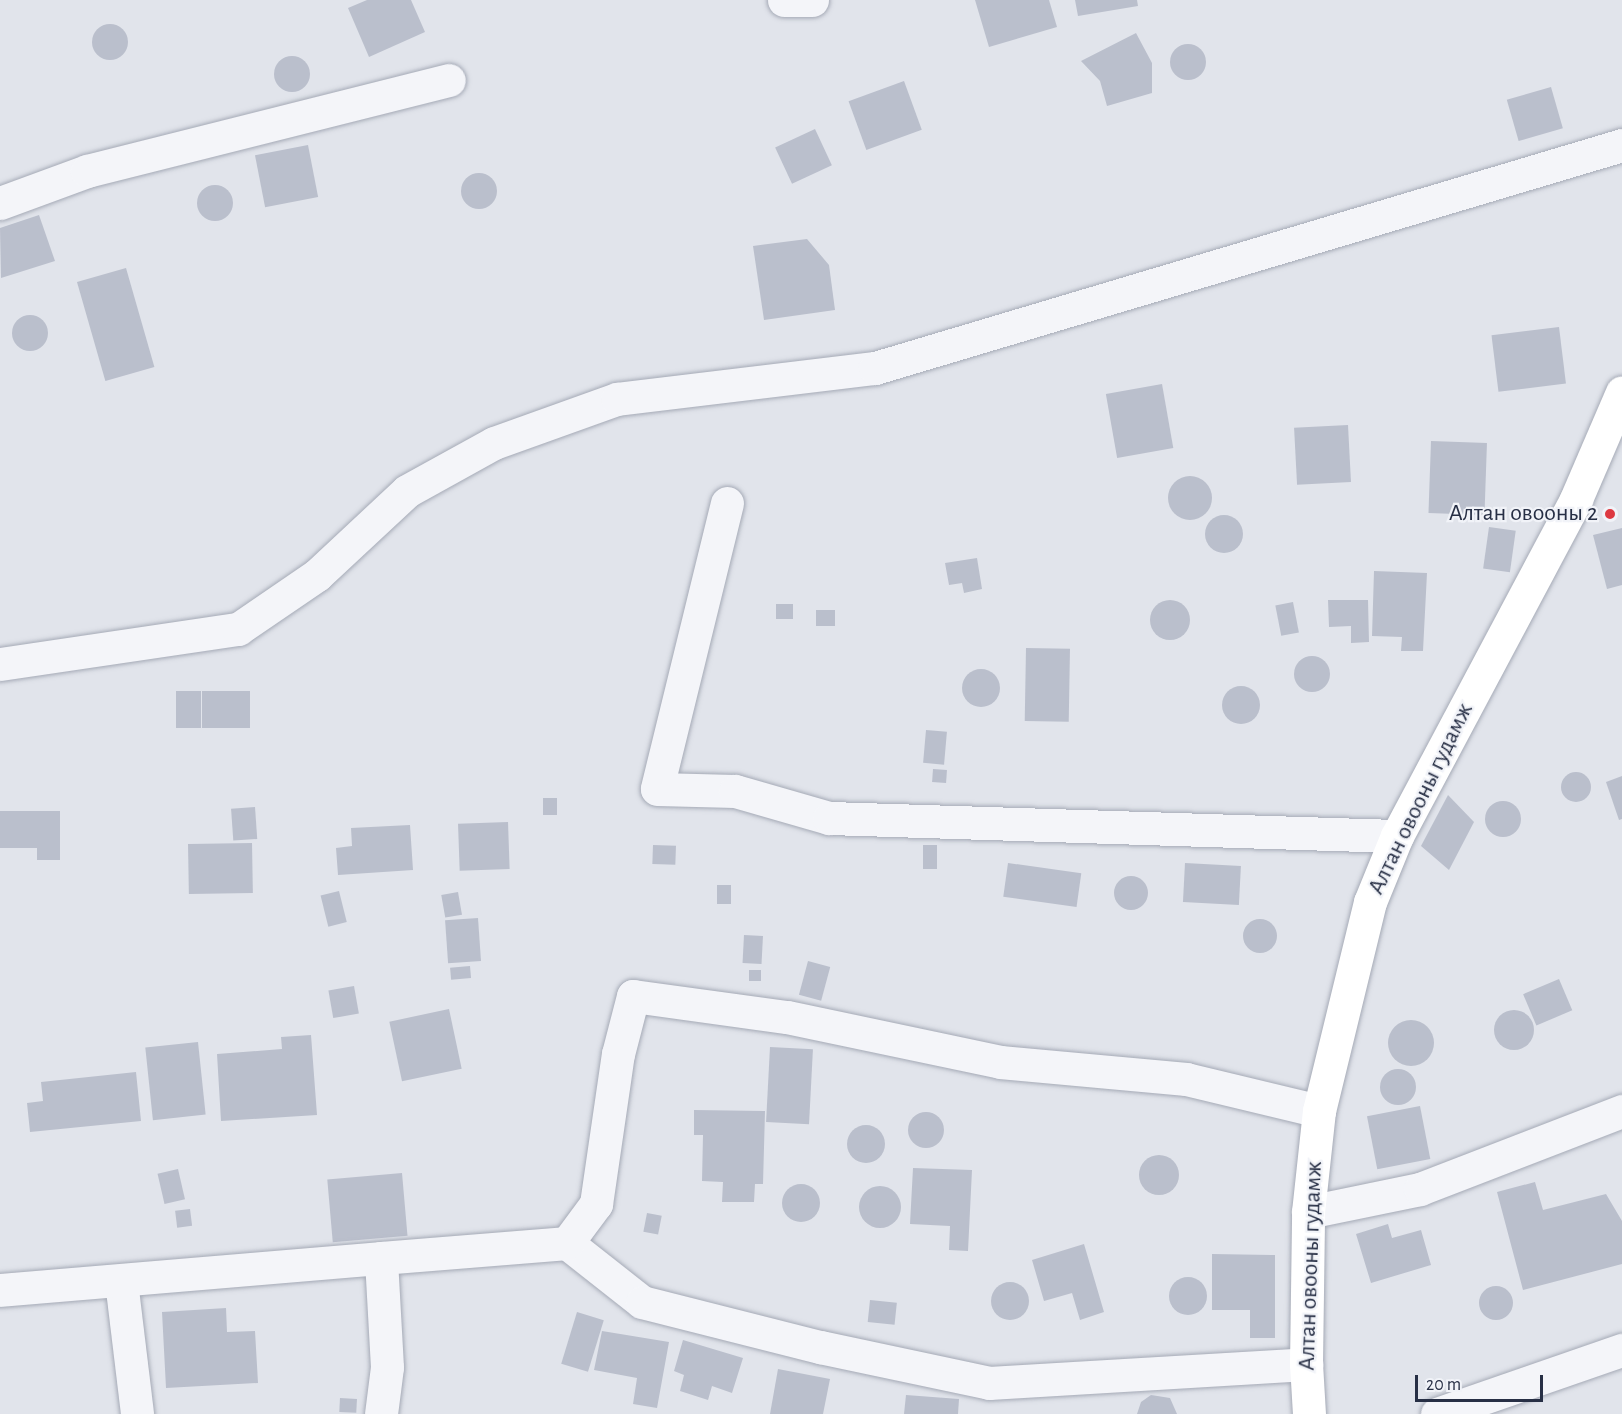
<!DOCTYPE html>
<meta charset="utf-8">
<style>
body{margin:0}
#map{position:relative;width:1622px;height:1414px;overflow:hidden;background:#e1e4eb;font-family:"Alegreya Sans",sans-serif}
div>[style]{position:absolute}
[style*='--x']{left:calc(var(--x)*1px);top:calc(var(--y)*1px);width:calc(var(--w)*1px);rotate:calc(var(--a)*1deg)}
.building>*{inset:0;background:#babfcc;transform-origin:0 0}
.round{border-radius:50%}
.roads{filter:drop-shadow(0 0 2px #a5aab6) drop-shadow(0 0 2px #a5aab6)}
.street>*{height:33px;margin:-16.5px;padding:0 16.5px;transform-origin:16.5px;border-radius:16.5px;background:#f4f5f9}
.secondary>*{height:33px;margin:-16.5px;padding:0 16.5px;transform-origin:16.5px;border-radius:16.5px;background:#fff}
.dots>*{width:16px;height:16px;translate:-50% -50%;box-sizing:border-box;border:3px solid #f1f3f8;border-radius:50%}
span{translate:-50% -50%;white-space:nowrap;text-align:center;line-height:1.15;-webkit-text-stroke:4.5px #f1f3f8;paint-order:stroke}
.poi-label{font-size:24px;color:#272f45}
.right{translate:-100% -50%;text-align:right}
.street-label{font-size:24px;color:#272f45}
.scale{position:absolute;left:1415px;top:1375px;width:128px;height:27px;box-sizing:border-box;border:3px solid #272f45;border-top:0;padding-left:8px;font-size:18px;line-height:21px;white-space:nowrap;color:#272f45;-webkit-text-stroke:4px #f1f3f8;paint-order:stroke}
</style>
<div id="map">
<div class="building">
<i style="clip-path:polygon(367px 0,411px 0,425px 32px,369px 57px,348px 8px)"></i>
<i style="clip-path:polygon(975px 0,1049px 0,1057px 27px,989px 47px)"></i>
<i style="clip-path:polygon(1075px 0,1137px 0,1138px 6px,1078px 16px)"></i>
<i class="round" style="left:92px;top:24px;width:36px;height:36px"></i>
<i style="clip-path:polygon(1136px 33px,1152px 63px,1152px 93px,1107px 106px,1100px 81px,1081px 61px)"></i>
<i class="round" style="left:1170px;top:44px;width:36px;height:36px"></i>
<i class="round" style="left:274px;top:56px;width:36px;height:36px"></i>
<i style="left:904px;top:81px;width:52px;height:59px;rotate:70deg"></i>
<i style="left:1551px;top:87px;width:43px;height:46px;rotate:74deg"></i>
<i style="left:815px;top:129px;width:40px;height:44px;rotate:65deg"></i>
<i style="left:308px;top:145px;width:53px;height:54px;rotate:79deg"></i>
<i class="round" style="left:461px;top:173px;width:36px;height:36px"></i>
<i class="round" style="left:197px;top:185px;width:36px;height:36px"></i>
<i style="clip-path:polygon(39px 215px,55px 261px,1px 278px,0 228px)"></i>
<i style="clip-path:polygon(807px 239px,829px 265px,835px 310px,764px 320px,753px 246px)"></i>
<i style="left:126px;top:268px;width:103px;height:51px;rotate:74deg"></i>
<i class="round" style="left:12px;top:315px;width:36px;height:36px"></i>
<i style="left:1559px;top:327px;width:57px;height:68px;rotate:83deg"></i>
<i style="left:1162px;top:384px;width:65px;height:57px;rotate:80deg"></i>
<i style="left:1348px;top:425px;width:57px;height:54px;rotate:87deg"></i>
<i style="left:1431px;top:441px;width:56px;height:72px;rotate:2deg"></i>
<i class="round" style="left:1168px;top:476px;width:44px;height:44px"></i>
<i class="round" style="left:1205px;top:515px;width:38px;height:38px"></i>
<i style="left:1489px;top:527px;width:27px;height:42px;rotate:8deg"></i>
<i style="clip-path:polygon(1622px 528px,1622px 585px,1607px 589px,1593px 535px)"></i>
<i style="clip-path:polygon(977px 558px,982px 589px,964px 593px,962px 583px,949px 585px,945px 563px)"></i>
<i style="clip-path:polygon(1374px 571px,1427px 573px,1423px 651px,1401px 651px,1402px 637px,1372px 636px)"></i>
<i class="round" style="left:1150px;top:600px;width:40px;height:40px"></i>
<i style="clip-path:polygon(1328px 600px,1368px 600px,1369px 642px,1351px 643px,1351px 626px,1329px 627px)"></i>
<i style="left:1293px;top:602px;width:31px;height:18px;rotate:79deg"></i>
<i style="left:776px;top:604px;width:17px;height:15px"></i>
<i style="left:816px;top:610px;width:19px;height:16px"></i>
<i style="left:1026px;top:648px;width:44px;height:73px;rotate:1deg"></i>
<i class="round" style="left:1294px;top:656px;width:36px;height:36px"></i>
<i class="round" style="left:962px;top:669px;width:38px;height:38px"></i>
<i class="round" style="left:1222px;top:686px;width:38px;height:38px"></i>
<i style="left:201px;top:691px;width:37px;height:25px;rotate:90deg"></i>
<i style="left:250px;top:691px;width:37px;height:48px;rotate:90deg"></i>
<i style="left:926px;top:730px;width:21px;height:33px;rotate:5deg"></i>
<i style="left:933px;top:769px;width:14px;height:13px;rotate:4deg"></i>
<i class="round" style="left:1561px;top:772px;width:30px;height:30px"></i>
<i style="clip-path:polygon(1622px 776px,1622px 819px,1619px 820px,1606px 782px)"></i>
<i style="clip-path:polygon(1448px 795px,1474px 822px,1449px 870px,1421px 846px)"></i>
<i style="left:543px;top:798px;width:14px;height:17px"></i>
<i class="round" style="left:1485px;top:801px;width:36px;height:36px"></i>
<i style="left:255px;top:807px;width:32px;height:24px;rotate:86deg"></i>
<i style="clip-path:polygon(0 811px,60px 811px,60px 860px,37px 860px,37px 848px,0 848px)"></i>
<i style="left:508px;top:822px;width:47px;height:50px;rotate:88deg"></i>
<i style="clip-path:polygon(410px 825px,413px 870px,338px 875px,336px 848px,352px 846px,351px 828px)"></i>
<i style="left:252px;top:843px;width:50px;height:64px;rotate:89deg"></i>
<i style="left:653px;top:845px;width:23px;height:19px;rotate:2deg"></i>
<i style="left:923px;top:845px;width:14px;height:24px"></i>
<i style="left:1008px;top:863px;width:74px;height:34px;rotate:8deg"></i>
<i style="left:1185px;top:863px;width:56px;height:39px;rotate:3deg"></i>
<i class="round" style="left:1114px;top:876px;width:34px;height:34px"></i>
<i style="left:717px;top:885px;width:14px;height:19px"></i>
<i style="left:339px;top:891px;width:32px;height:19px;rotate:76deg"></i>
<i style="left:458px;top:892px;width:23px;height:17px;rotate:80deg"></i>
<i style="left:478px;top:918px;width:43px;height:33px;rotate:86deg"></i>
<i class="round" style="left:1243px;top:919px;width:34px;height:34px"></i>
<i style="left:744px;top:935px;width:19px;height:28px;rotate:3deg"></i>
<i style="left:808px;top:961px;width:23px;height:35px;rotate:15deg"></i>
<i style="left:470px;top:966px;width:12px;height:20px;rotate:85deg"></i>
<i style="left:749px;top:970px;width:12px;height:11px"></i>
<i style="left:1559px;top:979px;width:34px;height:39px;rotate:67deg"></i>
<i style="left:354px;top:986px;width:28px;height:26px;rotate:80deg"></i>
<i style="left:449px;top:1009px;width:61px;height:61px;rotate:78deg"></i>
<i class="round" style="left:1494px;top:1010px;width:40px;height:40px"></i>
<i class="round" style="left:1388px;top:1020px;width:46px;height:46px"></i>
<i style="clip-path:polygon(311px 1035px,317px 1115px,221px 1121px,217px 1054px,282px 1049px,281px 1037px)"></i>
<i style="left:198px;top:1042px;width:73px;height:53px;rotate:84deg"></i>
<i style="left:770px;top:1047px;width:43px;height:75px;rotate:3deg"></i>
<i class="round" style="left:1380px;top:1069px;width:36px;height:36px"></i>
<i style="clip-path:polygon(136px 1072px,141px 1121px,30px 1132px,27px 1103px,43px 1101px,41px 1082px)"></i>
<i style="left:1420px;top:1106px;width:54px;height:54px;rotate:79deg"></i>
<i style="clip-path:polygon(694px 1110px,765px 1111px,763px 1184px,755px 1184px,754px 1202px,722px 1202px,723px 1182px,702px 1181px,703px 1135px,694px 1135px)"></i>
<i class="round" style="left:908px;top:1112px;width:36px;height:36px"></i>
<i class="round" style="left:847px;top:1125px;width:38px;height:38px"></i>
<i class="round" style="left:1139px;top:1155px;width:40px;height:40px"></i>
<i style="clip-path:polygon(913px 1168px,972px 1170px,968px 1251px,949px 1250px,950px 1226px,910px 1224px)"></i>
<i style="left:178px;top:1169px;width:31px;height:21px;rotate:77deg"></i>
<i style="left:402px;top:1173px;width:63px;height:75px;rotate:85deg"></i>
<i style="clip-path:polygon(1535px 1182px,1543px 1210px,1606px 1194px,1622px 1221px,1622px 1264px,1523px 1290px,1497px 1192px)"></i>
<i class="round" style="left:782px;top:1184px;width:38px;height:38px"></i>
<i class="round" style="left:859px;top:1186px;width:42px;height:42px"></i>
<i style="left:190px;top:1209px;width:17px;height:15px;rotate:83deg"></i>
<i style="left:647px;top:1213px;width:15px;height:19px;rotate:11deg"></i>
<i style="clip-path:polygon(1388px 1224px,1392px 1238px,1421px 1230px,1431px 1265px,1371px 1283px,1356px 1234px)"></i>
<i style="clip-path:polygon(1084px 1244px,1104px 1312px,1080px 1320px,1072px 1293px,1044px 1301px,1032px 1260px)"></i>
<i style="clip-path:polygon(1212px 1254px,1275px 1255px,1275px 1338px,1250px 1338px,1250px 1310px,1212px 1310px)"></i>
<i class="round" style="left:1169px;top:1277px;width:38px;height:38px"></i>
<i class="round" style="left:991px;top:1282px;width:38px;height:38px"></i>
<i class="round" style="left:1479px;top:1286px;width:34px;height:34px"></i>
<i style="left:870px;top:1300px;width:27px;height:22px;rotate:6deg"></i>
<i style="clip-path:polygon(226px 1308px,227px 1332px,255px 1331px,258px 1383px,166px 1388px,162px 1312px)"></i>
<i style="left:577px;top:1312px;width:28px;height:54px;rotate:17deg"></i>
<i style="clip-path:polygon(602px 1331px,669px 1342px,657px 1408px,633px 1404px,637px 1378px,594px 1370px)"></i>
<i style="clip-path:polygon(683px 1340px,743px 1358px,732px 1393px,712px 1386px,708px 1400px,680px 1391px,684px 1375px,674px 1371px)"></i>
<i style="clip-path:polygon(778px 1369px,830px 1379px,823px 1414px,770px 1414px)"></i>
<i style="clip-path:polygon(906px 1395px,959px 1399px,958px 1414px,904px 1414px)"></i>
<i style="clip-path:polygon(1151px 1395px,1170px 1398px,1177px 1414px,1137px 1414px,1141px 1402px)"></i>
<i style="left:340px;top:1398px;width:17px;height:14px;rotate:3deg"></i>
</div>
<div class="roads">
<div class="street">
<i style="--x:784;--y:0;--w:28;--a:0"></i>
<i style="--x:0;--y:203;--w:93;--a:-20.2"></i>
<i style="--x:87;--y:171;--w:373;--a:-14.1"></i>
<i style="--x:727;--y:503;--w:294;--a:103.8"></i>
<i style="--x:657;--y:789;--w:78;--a:1.5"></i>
<i style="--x:735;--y:791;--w:98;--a:16"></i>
<i style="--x:829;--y:818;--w:568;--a:1.82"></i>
<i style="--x:0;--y:664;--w:241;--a:-8.4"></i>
<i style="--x:238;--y:629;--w:96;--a:-34.4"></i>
<i style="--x:317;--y:575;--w:123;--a:-43"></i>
<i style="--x:407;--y:491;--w:99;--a:-28.9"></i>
<i style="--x:494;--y:443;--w:131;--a:-19.7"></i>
<i style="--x:617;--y:399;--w:260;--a:-6.9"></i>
<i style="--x:875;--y:368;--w:780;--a:-16.62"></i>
<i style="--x:1308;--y:1212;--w:114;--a:-11.6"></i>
<i style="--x:1420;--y:1189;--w:217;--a:-21.1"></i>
<i style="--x:567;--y:1243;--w:95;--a:38.2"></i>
<i style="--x:642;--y:1302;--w:184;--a:14.2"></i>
<i style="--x:820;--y:1347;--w:173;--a:12"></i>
<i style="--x:989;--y:1383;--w:318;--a:-3.4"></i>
<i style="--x:121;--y:1281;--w:134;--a:83.1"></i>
<i style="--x:0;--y:1290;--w:382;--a:-4.8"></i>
<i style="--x:381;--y:1414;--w:47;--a:-82.7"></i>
<i style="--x:387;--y:1367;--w:109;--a:-93.2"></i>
<i style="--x:381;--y:1258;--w:187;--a:-4.6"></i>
<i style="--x:567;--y:1243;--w:49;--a:-53.4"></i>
<i style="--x:596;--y:1204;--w:152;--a:-81.7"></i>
<i style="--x:618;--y:1054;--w:60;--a:-75.5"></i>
<i style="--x:633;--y:996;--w:155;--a:7.8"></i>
<i style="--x:787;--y:1017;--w:218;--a:11.9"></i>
<i style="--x:1000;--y:1062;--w:187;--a:5.2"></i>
<i style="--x:1186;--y:1079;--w:137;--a:13.5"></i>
<i style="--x:1437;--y:1414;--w:196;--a:-19.1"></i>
</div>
<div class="secondary">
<i style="--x:1309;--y:1414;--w:50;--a:-93.4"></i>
<i style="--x:1306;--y:1364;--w:152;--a:-89.2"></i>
<i style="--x:1308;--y:1212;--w:102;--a:-83.8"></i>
<i style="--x:1319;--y:1111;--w:215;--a:-76.3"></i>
<i style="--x:1370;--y:902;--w:71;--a:-67.8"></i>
<i style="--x:1397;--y:836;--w:382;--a:-62"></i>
<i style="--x:1576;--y:499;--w:116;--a:-66.7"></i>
</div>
</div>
<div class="dots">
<i style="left:1610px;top:514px;background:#dd3941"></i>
</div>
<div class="poi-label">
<span class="right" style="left:1598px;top:514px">Алтан овооны 2</span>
</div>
<div class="street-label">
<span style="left:1421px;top:799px;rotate:-64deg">Алтан овооны гудамж</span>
<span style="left:1311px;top:1266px;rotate:-88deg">Алтан овооны гудамж</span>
</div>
<div class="scale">20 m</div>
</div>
